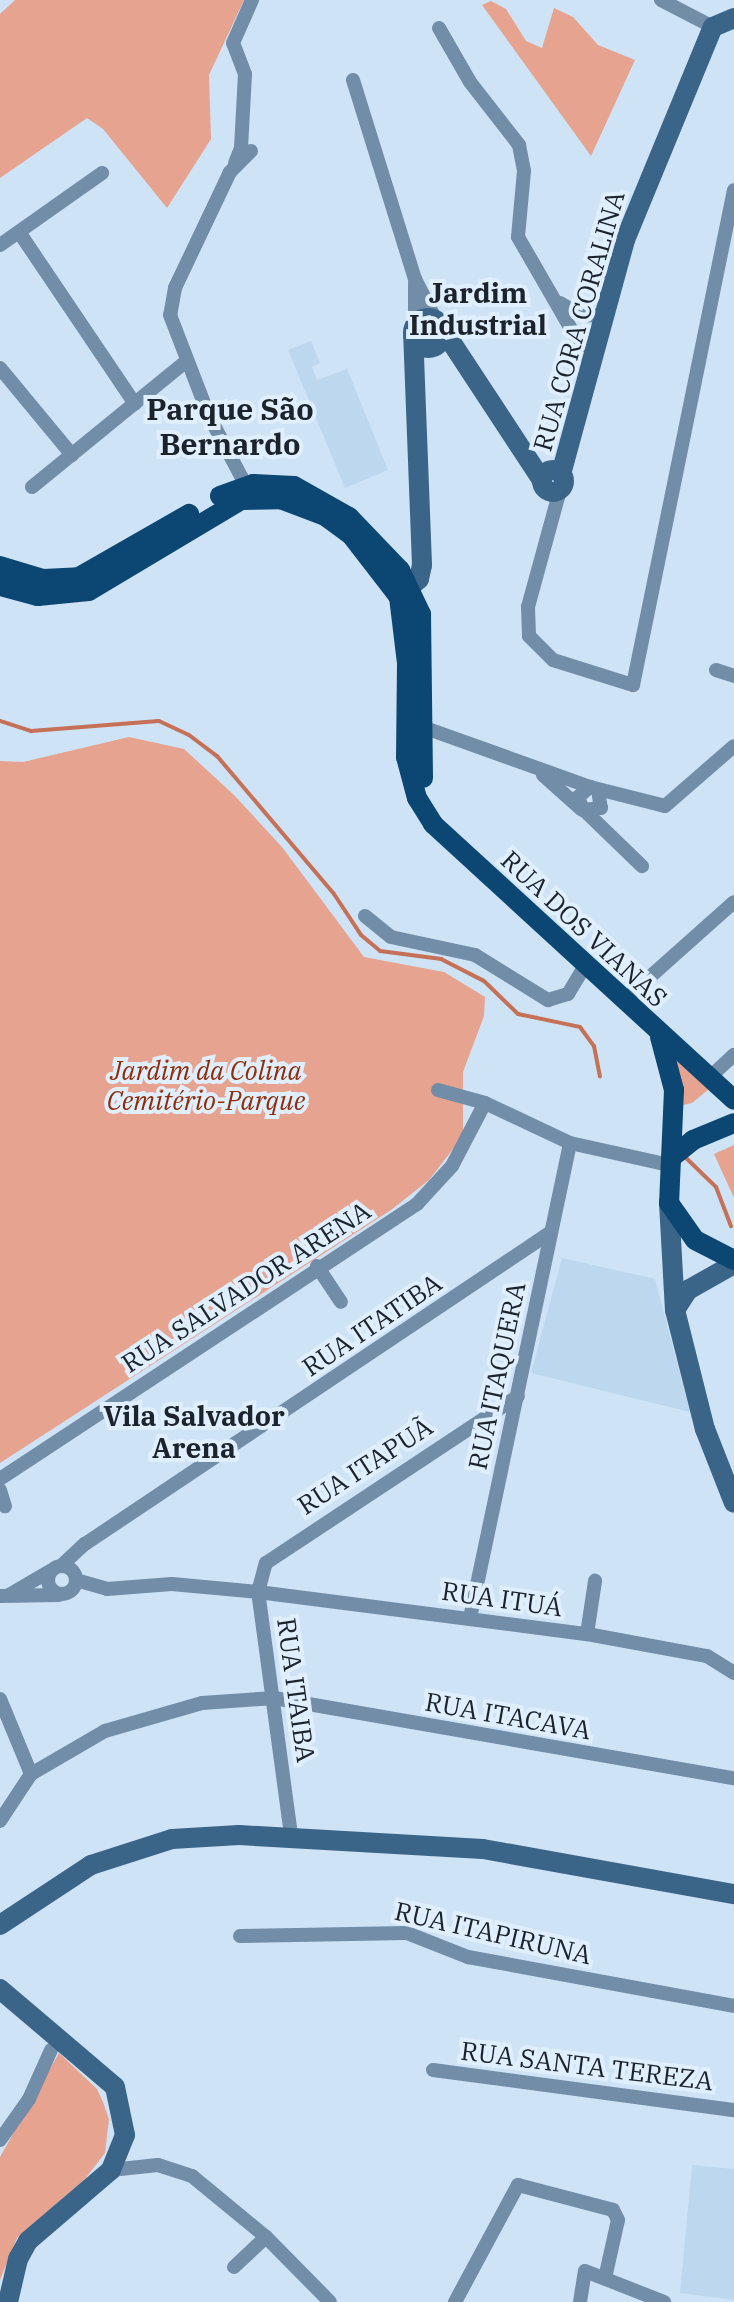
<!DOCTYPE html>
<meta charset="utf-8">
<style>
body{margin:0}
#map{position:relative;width:734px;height:2302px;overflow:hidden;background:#cfe3f6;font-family:"IBM Plex Serif",serif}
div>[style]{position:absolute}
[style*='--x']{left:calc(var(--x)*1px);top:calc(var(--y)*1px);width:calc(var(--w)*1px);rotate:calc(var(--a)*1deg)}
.built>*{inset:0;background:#bdd7ef}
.green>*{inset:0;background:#e6a38f}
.stream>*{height:4px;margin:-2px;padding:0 2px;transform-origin:2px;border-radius:2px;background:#c47158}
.street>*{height:14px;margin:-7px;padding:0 7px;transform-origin:7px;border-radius:7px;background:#728da7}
.street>.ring{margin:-7px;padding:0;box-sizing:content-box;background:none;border:14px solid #728da7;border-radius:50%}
.secondary>*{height:20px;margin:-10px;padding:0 10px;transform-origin:10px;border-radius:10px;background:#3b6489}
.secondary>.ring{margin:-10px;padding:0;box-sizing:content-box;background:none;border:20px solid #3b6489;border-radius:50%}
.primary>*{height:20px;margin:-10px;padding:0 10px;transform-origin:10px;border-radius:10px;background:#0c4774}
span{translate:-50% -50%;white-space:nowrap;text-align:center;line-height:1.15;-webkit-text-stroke:8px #dfefff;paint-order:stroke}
.street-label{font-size:26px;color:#1c232a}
.park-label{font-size:26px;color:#902c08;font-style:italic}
.neighbourhood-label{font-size:28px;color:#1c232a;font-weight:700}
.quarter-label{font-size:30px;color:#1c232a;font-weight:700}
</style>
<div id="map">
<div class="built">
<i style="clip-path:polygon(311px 341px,320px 363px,312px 367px,317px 380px,347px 369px,388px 470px,345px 488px,288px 350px)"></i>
<i style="clip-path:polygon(562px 1258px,655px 1279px,690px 1412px,531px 1373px)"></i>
<i style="clip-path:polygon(692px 2165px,734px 2169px,734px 2300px,680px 2293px)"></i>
</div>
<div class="green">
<i style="clip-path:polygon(15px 0,244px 0,209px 75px,211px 139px,167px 208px,103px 129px,87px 118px,0 178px,0 14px)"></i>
<i style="clip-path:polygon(491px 1px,506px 9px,526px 41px,542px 48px,554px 8px,573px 17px,598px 45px,635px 60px,591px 156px,482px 5px)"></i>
<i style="clip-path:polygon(129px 737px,184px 749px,234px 795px,282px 847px,364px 957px,444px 972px,485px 997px,484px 1016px,463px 1072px,463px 1136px,429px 1180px,391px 1210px,0 1463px,0 761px,23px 762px)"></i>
<i style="clip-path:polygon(673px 1056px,709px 1089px,692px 1103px,683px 1105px)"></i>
<i style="clip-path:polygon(734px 1145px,734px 1198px,714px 1154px)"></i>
<i style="clip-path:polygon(59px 2053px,97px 2089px,103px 2102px,109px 2119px,105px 2153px,85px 2179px,17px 2238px,0 2280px,0 2157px)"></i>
</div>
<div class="stream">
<i style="--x:0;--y:721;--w:33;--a:18"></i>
<i style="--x:31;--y:731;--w:128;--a:-4.5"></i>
<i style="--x:159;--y:721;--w:33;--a:25"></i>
<i style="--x:189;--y:735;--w:35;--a:37"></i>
<i style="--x:217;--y:756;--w:181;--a:49.7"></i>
<i style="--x:334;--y:894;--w:49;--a:56.6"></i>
<i style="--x:361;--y:935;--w:25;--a:40"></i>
<i style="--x:380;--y:951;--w:62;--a:7.5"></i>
<i style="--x:441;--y:959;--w:48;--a:27.1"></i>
<i style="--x:484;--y:981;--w:47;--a:44.1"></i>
<i style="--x:518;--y:1014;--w:63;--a:11.8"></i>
<i style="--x:580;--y:1027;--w:24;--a:54"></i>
<i style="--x:594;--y:1046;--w:31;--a:79"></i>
<i style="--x:685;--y:1157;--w:43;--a:44.1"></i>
<i style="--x:716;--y:1187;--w:42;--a:69"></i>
</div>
<div class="street">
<i style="--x:661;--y:0;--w:59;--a:27.4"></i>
<i style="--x:439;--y:28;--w:62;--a:60.1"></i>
<i style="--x:470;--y:82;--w:80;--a:52.1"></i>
<i style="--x:519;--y:145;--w:26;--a:79"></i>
<i style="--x:524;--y:171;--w:66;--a:95.2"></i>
<i style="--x:518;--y:237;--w:148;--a:60"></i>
<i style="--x:353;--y:80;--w:208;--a:72.7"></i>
<i style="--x:415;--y:279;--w:46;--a:62.9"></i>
<i style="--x:251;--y:151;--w:30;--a:135"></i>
<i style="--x:230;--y:172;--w:128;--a:115.4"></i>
<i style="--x:175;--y:288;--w:27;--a:100"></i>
<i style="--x:170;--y:315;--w:108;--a:68.9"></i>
<i style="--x:209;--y:416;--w:89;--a:62"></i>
<i style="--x:235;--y:163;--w:16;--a:-68"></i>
<i style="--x:241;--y:148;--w:74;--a:-86.9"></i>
<i style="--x:245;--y:74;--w:33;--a:-111"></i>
<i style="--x:233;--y:43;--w:47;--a:-66.2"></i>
<i style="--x:19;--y:232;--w:207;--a:56"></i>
<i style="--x:0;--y:245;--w:125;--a:-35.2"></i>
<i style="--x:560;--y:303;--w:23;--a:31"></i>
<i style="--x:580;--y:315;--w:24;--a:2"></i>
<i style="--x:415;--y:325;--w:42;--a:-90"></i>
<i style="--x:0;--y:368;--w:113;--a:50.4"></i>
<i style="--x:32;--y:487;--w:198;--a:-39.2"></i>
<i style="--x:560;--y:490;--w:121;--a:105.3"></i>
<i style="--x:528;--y:607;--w:29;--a:88"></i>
<i style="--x:529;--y:636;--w:34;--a:45"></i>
<i style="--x:553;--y:660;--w:84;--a:17.4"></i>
<i style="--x:633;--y:685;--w:505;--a:-78.47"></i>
<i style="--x:716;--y:670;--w:19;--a:18"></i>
<i style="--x:417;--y:725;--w:184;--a:19.7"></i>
<i style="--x:543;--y:775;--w:51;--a:41.8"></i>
<i style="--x:598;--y:790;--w:18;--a:81"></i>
<i style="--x:601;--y:808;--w:18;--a:174"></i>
<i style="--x:583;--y:810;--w:14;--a:-111"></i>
<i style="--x:578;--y:797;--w:16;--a:-40"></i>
<i style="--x:590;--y:787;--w:77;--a:14.2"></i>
<i style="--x:665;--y:806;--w:91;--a:-41"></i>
<i style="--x:586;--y:812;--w:78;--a:44"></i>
<i style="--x:365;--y:916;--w:33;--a:39"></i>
<i style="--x:391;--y:937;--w:86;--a:12.1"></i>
<i style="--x:475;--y:955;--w:86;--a:31.7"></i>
<i style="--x:548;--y:1000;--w:21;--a:-17"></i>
<i style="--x:568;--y:994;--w:33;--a:-59"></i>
<i style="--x:624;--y:1000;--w:147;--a:-41.7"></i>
<i style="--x:709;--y:1078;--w:34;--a:-43"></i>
<i style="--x:438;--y:1090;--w:49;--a:15.5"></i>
<i style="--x:485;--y:1103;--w:94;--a:25.2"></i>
<i style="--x:570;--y:1143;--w:101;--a:12.5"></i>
<i style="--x:317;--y:1266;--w:43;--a:56.3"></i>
<i style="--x:0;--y:1479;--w:500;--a:-33.4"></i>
<i style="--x:417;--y:1204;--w:52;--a:-47.4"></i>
<i style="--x:452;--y:1166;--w:71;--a:-62.4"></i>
<i style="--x:0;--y:1490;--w:17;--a:73"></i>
<i class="ring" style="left:48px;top:1566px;width:14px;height:14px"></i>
<i style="--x:61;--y:1566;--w:33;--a:-43"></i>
<i style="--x:85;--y:1544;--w:561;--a:-33.8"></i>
<i style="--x:76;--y:1580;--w:32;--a:16"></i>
<i style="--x:107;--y:1589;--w:65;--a:-4.4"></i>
<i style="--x:172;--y:1584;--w:86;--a:5.3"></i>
<i style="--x:258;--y:1592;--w:332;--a:7.3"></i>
<i style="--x:587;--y:1634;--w:122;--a:10.4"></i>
<i style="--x:707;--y:1656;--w:32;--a:32"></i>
<i style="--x:9;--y:1595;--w:48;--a:-30.3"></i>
<i style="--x:0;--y:1596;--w:59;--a:-1"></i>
<i style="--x:470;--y:1618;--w:485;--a:-78.1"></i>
<i style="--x:587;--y:1634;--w:54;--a:-81.4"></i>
<i style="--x:0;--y:1699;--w:81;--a:67.5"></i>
<i style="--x:0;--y:1821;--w:56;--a:-56.6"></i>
<i style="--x:31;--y:1774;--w:86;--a:-30.2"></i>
<i style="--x:105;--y:1731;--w:101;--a:-16.1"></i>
<i style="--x:202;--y:1703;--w:72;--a:-4"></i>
<i style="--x:274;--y:1698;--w:467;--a:9.9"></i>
<i style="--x:291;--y:1835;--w:245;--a:-97.7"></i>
<i style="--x:258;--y:1592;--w:30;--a:-75"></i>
<i style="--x:266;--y:1563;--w:302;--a:-33.5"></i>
<i style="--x:240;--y:1936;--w:167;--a:-1"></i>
<i style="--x:407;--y:1933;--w:66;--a:21.5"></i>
<i style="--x:468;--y:1957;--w:270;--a:10.4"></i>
<i style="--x:433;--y:2070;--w:304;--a:7.6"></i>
<i style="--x:0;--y:2140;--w:50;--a:-54.7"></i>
<i style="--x:29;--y:2099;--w:54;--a:-65.8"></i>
<i style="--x:111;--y:2170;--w:47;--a:-6.1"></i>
<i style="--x:158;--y:2165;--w:36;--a:18"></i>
<i style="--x:192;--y:2176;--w:96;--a:39.5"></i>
<i style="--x:266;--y:2237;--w:91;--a:45.4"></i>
<i style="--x:234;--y:2267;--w:44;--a:-43.2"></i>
<i style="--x:455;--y:2302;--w:133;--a:-61.7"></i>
<i style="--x:518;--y:2185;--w:98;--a:14.7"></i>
<i style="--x:613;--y:2210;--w:11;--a:63"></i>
<i style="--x:618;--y:2220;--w:59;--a:102.6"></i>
<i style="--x:580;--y:2302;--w:31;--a:-81"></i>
<i style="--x:585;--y:2271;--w:85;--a:21.4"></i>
</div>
<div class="secondary">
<i class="ring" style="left:413px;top:318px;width:10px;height:10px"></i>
<i style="--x:442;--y:328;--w:182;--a:56.7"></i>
<i class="ring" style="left:542px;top:470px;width:2px;height:2px"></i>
<i style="--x:561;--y:474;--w:243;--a:-74.7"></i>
<i style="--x:625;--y:240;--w:230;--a:-67.6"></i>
<i style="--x:713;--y:27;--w:23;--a:-23"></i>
<i style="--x:399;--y:597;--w:27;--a:-42"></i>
<i style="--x:419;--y:579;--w:14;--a:-78"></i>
<i style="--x:422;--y:565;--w:231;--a:-92.2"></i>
<i style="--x:669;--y:1203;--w:107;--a:86.8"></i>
<i style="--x:675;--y:1310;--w:123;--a:75.9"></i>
<i style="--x:705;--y:1429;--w:79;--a:68.6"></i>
<i style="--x:675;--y:1310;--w:24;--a:-57"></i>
<i style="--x:688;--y:1290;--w:53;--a:-29.5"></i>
<i style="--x:0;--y:1925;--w:109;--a:-33.4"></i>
<i style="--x:91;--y:1865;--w:85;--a:-17.8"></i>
<i style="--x:172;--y:1839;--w:67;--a:-3.4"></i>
<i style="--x:239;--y:1835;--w:244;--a:3.3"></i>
<i style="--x:483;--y:1849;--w:255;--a:10.2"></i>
<i style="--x:0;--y:1989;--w:151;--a:40.4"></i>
<i style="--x:115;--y:2087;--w:49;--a:78.2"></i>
<i style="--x:125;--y:2135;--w:38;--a:112"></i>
<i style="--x:111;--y:2170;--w:109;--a:139.5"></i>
<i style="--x:28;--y:2241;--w:21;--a:119"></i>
<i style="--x:18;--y:2259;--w:44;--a:103.1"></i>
</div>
<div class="primary">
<i style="--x:220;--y:496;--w:35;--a:-20"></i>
<i style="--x:253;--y:484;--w:41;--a:2.8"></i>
<i style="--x:294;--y:486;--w:63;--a:29.4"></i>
<i style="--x:349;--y:517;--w:74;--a:46.1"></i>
<i style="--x:400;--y:570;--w:49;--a:64.5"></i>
<i style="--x:421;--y:614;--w:164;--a:89.3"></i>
<i style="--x:0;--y:566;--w:45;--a:16.8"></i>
<i style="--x:43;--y:579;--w:36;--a:-3"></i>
<i style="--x:79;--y:577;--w:127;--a:-29.8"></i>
<i style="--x:0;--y:586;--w:39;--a:15"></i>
<i style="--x:38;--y:596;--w:51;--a:-5.6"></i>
<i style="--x:89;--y:591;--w:177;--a:-30.9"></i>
<i style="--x:241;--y:500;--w:39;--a:-1"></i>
<i style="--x:280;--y:499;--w:48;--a:20.7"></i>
<i style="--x:325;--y:516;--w:32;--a:36"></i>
<i style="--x:351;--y:535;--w:78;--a:52.3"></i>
<i style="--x:399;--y:597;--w:66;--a:83.1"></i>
<i style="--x:407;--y:663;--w:94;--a:90.6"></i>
<i style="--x:406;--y:757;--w:42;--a:75"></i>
<i style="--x:417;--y:798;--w:31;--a:58"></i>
<i style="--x:433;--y:824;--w:408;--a:42.5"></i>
<i style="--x:660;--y:1037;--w:55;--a:75.2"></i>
<i style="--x:674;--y:1090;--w:113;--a:92.5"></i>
<i style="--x:669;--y:1203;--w:45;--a:54.9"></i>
<i style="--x:695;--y:1240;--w:44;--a:27.1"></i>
<i style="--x:671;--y:1158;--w:28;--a:-39"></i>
<i style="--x:693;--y:1140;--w:44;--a:-22.5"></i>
</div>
<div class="street-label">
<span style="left:579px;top:321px;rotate:-74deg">RUA CORA CORALINA</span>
<span style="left:584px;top:929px;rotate:43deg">RUA DOS VIANAS</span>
<span style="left:246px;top:1287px;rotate:-33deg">RUA SALVADOR ARENA</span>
<span style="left:372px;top:1325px;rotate:-34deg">RUA ITATIBA</span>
<span style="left:497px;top:1376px;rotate:-78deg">RUA ITAQUERA</span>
<span style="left:365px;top:1466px;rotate:-33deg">RUA ITAPUÃ</span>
<span style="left:502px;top:1599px;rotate:8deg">RUA ITUÁ</span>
<span style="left:296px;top:1690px;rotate:82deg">RUA ITAIBA</span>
<span style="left:508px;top:1716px;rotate:10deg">RUA ITACAVA</span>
<span style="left:493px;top:1933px;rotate:13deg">RUA ITAPIRUNA</span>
<span style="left:587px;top:2066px;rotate:7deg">RUA SANTA TEREZA</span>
</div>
<div class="park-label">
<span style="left:206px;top:1086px">Jardim da Colina<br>Cemitério-Parque</span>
</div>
<div class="neighbourhood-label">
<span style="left:478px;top:309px">Jardim<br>Industrial</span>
<span style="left:194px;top:1432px">Vila Salvador<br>Arena</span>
</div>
<div class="quarter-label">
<span style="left:230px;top:426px">Parque São<br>Bernardo</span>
</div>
</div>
